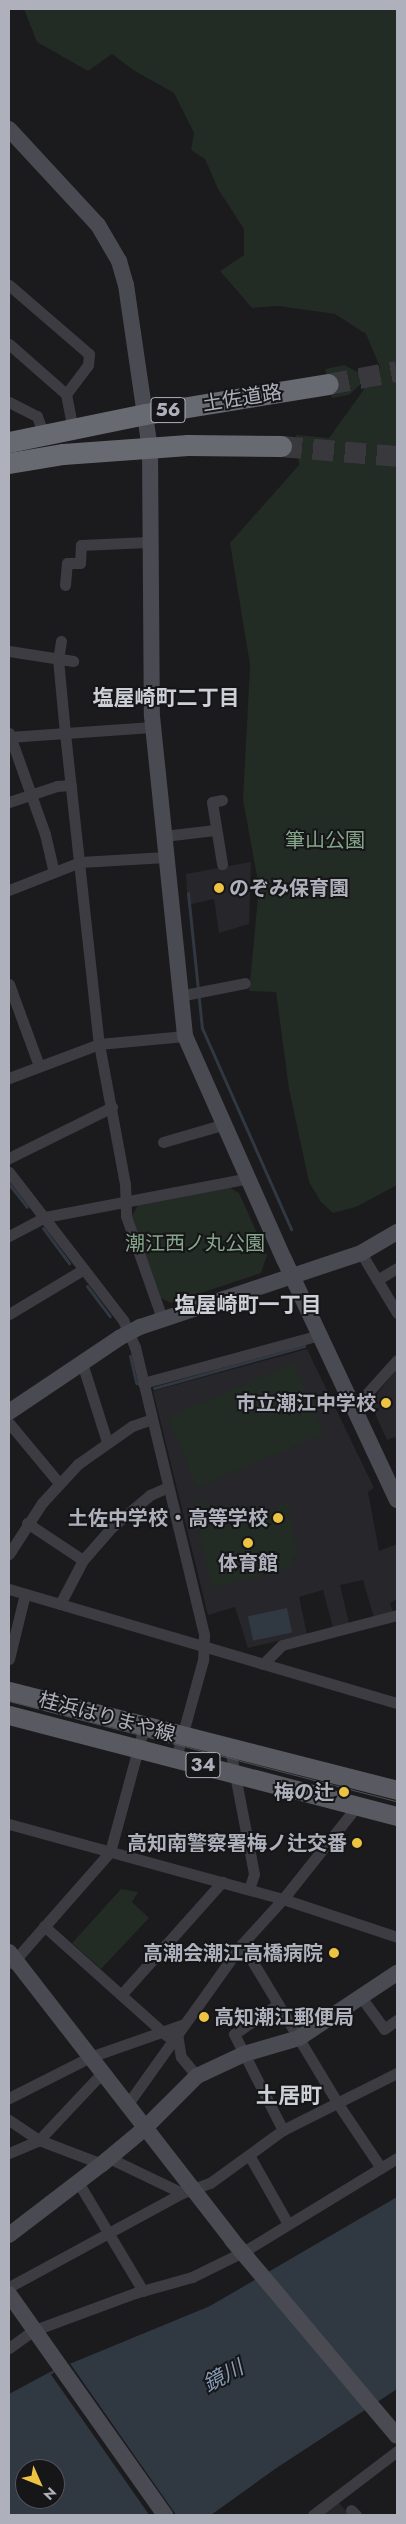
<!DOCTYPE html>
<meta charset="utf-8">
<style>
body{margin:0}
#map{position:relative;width:406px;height:2524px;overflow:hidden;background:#1b1a1d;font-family:Jost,"Noto Sans JP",sans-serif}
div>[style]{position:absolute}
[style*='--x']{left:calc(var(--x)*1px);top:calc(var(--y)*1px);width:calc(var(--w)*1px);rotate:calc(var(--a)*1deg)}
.built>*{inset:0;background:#27262a}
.green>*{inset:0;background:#222b24;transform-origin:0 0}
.water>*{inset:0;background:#303841;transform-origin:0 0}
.pier>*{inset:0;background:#1b1a1d;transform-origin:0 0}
.stream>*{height:3px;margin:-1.5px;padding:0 1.5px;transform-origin:1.5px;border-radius:1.5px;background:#303841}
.highway-tunnel>*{height:21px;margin-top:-10.5px;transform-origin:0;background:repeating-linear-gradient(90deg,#38383d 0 21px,transparent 0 32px)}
.street>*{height:11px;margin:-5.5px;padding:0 5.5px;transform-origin:5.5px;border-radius:5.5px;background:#3c3c42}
.secondary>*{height:16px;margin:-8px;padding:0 8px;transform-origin:8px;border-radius:8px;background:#4a4b52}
.primary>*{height:19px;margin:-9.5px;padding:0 9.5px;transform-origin:9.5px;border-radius:9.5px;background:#585961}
.highway>*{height:21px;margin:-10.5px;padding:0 10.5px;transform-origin:10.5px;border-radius:10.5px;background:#686a72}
.tram>*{height:1px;margin:-0.5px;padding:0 0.5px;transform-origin:0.5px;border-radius:0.5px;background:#4f5057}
.dots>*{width:14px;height:14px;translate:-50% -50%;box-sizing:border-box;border:2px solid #161518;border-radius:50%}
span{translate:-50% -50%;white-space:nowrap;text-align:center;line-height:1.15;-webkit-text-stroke:4px #161518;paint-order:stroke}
.shield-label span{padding:1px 4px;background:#161518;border:1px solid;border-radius:4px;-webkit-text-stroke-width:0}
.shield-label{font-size:19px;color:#aeb1bc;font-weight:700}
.street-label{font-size:20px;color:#aeb1bc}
.park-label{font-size:20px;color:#85a68a}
.poi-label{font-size:20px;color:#aeb1bc;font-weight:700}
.left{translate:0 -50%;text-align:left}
.right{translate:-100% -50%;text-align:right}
.neighbourhood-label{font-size:21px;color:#ced0d8;font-weight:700}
.water-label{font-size:21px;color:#869bb5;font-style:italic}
.quarter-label{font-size:22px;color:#ced0d8;font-weight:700}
.frame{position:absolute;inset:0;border:10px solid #aeb1bc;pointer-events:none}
.north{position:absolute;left:15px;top:2459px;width:50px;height:50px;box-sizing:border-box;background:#161518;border:1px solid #53535a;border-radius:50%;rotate:134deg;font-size:14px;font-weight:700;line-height:20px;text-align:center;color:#aeb1bc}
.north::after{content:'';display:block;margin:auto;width:18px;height:22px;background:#edc342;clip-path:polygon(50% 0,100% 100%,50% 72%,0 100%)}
</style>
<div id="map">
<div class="built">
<i style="clip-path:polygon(251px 862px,249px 924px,219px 933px,214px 899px,188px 905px,186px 874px)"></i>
<i style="clip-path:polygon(307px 1349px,374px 1488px,368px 1492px,379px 1551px,397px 1544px,397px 1599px,390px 1603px,393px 1612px,374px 1618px,363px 1580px,340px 1585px,349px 1623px,333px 1628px,323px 1590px,299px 1597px,307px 1634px,248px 1648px,235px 1607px,208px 1615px,153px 1391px)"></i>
<i style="clip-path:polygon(397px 1369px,397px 1440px,394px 1437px,387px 1440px,373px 1409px,375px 1396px)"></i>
<i style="clip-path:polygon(338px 2502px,350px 2515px,321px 2515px)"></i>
</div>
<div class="green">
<i style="clip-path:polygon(24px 9px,397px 9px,397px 1185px,356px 1207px,333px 1213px,321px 1202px,309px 1182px,289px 1089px,276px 992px,249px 991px,259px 887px,243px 800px,250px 665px,230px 543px,299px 465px,296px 435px,329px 438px,380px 367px,366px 334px,335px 314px,278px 306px,252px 308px,220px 271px,244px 255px,244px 229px,218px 189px,205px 159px,191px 150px,194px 133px,174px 93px,133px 70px,112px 54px,88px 71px,37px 42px)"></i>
<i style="clip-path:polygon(344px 365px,364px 375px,364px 381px,349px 395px,332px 398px,325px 369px)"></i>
<i style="clip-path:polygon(227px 1186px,239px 1193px,267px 1255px,261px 1273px,171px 1303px,161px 1298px,132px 1216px,139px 1203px)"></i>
<i style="left:294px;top:1363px;width:77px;height:138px;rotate:67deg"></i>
<i style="clip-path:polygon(209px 1500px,216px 1527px,275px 1512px,282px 1500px,292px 1507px,287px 1515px,283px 1513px,281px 1516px,283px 1520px,289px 1518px,299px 1556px,292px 1558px,293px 1563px,287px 1569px,212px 1588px,198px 1531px,203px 1529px,197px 1503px)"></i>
<i style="clip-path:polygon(121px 1889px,138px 1892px,132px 1902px,149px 1918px,101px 1969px,72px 1943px)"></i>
</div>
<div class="water">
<i style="left:287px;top:1608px;width:25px;height:40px;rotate:78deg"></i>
<i style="clip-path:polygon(evenodd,397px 2197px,397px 2389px,275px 2469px,211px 2515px,9px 2515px,9px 2394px,50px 2372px,210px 2306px,397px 2197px,25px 2469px,55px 2469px,55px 2499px,25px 2499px,25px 2469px)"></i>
</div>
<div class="pier">
<i style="left:69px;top:2362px;width:188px;height:22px;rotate:55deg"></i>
</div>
<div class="stream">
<i style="--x:188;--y:893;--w:136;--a:84.1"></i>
<i style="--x:202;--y:1028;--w:220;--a:66.1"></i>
<i style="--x:9;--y:1184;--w:29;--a:52"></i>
<i style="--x:43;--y:1228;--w:44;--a:53.4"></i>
<i style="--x:87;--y:1286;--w:38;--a:53"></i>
<i style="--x:130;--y:1356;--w:28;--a:77"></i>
<i style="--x:154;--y:1388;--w:156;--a:-15.6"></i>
</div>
<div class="highway-tunnel">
<i style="--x:328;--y:384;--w:70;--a:-10.7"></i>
<i style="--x:281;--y:446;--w:116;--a:4.9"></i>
</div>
<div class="street">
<i style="--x:9;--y:285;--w:106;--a:40.8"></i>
<i style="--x:89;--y:354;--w:11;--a:95"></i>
<i style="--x:88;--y:365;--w:36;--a:127"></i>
<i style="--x:66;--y:394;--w:36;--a:79"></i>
<i style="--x:9;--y:344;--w:76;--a:41.3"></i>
<i style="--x:9;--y:402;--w:31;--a:27"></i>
<i style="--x:37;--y:416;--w:21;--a:71"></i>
<i style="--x:65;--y:585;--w:22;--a:-85"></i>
<i style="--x:67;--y:563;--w:13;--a:0"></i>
<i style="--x:80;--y:563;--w:18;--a:-87"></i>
<i style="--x:81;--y:545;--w:67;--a:-2.6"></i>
<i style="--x:61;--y:641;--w:18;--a:99"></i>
<i style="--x:58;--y:659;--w:74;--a:84.6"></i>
<i style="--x:65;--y:733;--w:313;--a:83.8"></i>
<i style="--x:99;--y:1044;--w:142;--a:79.5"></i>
<i style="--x:125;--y:1184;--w:32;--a:88"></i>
<i style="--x:126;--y:1216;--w:108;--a:70.6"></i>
<i style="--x:9;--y:651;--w:65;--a:8.9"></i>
<i style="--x:9;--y:733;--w:107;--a:70.4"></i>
<i style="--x:45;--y:834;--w:39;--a:77"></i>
<i style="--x:9;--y:737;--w:143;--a:-4"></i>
<i style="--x:222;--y:800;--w:10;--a:169"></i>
<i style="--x:212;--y:802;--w:63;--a:80.8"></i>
<i style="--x:9;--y:802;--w:51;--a:-18.4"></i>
<i style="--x:57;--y:786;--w:14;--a:-4"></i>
<i style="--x:164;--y:836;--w:51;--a:-6.7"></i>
<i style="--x:9;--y:890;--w:76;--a:-21.5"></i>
<i style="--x:80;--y:862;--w:86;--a:-3.3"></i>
<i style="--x:9;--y:984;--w:87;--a:69.9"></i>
<i style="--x:179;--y:996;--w:67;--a:-11.1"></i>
<i style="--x:9;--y:1078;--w:96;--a:-20.7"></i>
<i style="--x:99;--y:1044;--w:86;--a:-5.3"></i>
<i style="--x:163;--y:1142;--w:65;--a:-16.2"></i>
<i style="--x:9;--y:1158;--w:115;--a:-26.3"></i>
<i style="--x:9;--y:1172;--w:187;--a:52.4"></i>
<i style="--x:123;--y:1320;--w:30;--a:66"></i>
<i style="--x:135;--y:1347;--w:296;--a:76.5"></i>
<i style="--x:204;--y:1635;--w:25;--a:92"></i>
<i style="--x:203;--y:1660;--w:102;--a:105.4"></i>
<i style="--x:9;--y:1236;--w:41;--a:-27.8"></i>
<i style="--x:45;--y:1217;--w:208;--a:-10.8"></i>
<i style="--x:361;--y:1253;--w:70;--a:59"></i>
<i style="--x:377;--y:1280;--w:23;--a:-31"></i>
<i style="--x:9;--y:1314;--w:87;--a:-31"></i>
<i style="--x:82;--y:1363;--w:83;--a:72.4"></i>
<i style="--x:143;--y:1383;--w:183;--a:-15.2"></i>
<i style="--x:354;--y:1408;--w:64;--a:-48.1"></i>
<i style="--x:9;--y:1423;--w:78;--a:50.2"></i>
<i style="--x:27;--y:1523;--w:67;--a:33.5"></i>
<i style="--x:9;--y:1554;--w:61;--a:-57.1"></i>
<i style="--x:42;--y:1503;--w:53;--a:-47.3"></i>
<i style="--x:78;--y:1464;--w:66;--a:-35.1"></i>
<i style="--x:132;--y:1426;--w:21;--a:-19"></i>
<i style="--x:9;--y:1589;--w:404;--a:16.4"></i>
<i style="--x:60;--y:1604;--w:50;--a:-62.4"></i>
<i style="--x:83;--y:1560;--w:44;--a:-48.7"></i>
<i style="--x:112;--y:1527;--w:50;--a:-40.1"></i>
<i style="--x:150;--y:1495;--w:20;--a:-24"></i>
<i style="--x:9;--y:1659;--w:67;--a:-76.2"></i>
<i style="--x:263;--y:1664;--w:27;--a:-45"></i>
<i style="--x:282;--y:1645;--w:119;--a:-14.6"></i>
<i style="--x:230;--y:1749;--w:127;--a:79.1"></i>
<i style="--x:254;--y:1874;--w:16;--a:108"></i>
<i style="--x:9;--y:1824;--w:284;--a:15.3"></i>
<i style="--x:283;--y:1899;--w:120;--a:18.4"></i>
<i style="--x:44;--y:1926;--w:165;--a:41.8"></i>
<i style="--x:242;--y:1944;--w:187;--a:59"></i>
<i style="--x:338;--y:2104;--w:77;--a:56.1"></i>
<i style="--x:9;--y:1963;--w:7;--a:-27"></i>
<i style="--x:15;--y:1960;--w:144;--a:-48.7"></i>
<i style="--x:110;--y:1852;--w:130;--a:-74.8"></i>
<i style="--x:121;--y:1995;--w:152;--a:-48.2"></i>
<i style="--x:361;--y:1997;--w:39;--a:54"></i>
<i style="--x:384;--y:2029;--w:16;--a:-35"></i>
<i style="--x:278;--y:2004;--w:53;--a:145.7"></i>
<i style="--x:234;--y:2034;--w:108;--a:63"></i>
<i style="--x:177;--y:2033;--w:24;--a:81"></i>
<i style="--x:181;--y:2057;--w:25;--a:50"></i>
<i style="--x:9;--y:2098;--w:91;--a:-26.8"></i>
<i style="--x:90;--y:2057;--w:100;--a:-19.3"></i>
<i style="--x:127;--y:2105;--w:198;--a:-54.5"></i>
<i style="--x:242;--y:1944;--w:61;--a:-47.7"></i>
<i style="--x:283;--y:1899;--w:119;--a:-51.5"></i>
<i style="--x:9;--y:2120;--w:36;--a:34"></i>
<i style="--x:39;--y:2140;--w:67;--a:20.9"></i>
<i style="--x:9;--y:2153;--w:33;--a:-23"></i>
<i style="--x:39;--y:2140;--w:92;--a:-46.8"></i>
<i style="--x:249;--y:2155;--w:79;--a:60.5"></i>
<i style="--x:109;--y:2158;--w:81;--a:25.6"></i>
<i style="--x:78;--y:2182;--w:127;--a:59.2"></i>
<i style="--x:9;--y:2287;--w:197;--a:-28.5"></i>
<i style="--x:182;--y:2193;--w:30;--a:-20"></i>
<i style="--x:210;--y:2183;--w:90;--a:-36"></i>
<i style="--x:283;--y:2130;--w:127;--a:-26.6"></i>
<i style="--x:9;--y:2348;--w:29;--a:-36"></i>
<i style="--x:32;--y:2331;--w:110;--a:-20.3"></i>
<i style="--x:135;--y:2293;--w:59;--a:-15.7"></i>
<i style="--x:192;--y:2277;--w:57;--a:-26.1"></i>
<i style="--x:243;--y:2252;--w:180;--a:-31.4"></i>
<i style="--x:351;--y:2510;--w:7;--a:45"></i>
<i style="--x:313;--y:2515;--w:106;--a:-37.3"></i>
</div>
<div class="secondary">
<i style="--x:9;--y:129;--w:131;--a:47.2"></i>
<i style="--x:98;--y:225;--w:42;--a:59.7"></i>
<i style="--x:119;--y:261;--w:25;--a:74"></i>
<i style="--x:126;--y:285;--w:167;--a:81.7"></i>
<i style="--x:150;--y:450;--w:266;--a:89.6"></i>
<i style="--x:152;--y:716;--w:322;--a:84.1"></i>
<i style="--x:185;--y:1036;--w:244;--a:66.1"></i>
<i style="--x:284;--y:1259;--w:266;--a:64.9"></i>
<i style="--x:9;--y:1412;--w:133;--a:-33.9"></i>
<i style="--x:119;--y:1338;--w:24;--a:-28"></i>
<i style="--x:140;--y:1327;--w:233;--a:-18.5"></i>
<i style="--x:361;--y:1253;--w:42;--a:-30.3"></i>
<i style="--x:9;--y:1952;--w:364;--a:52.2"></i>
<i style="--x:232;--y:2240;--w:256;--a:49.9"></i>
<i style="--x:9;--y:2235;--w:117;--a:-37.4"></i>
<i style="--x:102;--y:2164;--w:56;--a:-39.9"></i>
<i style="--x:145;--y:2128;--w:74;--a:-45"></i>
<i style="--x:197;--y:2076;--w:52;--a:-25.1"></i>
<i style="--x:244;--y:2054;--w:57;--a:-16.2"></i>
<i style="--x:299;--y:2038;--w:118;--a:-33.6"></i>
<i style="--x:9;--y:2294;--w:271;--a:54.8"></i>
</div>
<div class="primary">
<i style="--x:9;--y:1691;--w:400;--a:14.3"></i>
<i style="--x:9;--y:1715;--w:401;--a:14.6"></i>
</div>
<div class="highway">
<i style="--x:9;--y:442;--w:139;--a:-11.6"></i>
<i style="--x:145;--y:414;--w:185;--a:-9.3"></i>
<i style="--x:9;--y:463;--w:55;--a:-9.5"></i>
<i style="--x:63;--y:454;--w:125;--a:-4.1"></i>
<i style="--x:188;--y:445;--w:93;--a:0.6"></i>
</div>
<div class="tram">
<i style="--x:9;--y:1701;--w:401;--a:14.5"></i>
</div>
<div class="dots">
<i style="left:219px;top:888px;background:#edc342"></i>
<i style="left:386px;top:1403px;background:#edc342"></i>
<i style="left:278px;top:1518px;background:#edc342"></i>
<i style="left:248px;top:1543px;background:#edc342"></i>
<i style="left:344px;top:1792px;background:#edc342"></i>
<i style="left:357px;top:1843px;background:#edc342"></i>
<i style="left:334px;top:1953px;background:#edc342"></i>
<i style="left:204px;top:2017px;background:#edc342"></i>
</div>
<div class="shield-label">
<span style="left:168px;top:410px">56</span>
<span style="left:203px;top:1765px">34</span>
</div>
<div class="street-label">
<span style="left:242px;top:398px;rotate:-9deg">土佐道路</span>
<span style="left:107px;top:1717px;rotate:15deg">桂浜はりまや線</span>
</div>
<div class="park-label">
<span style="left:325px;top:840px">筆山公園</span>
<span style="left:195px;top:1243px">潮江西ノ丸公園</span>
</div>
<div class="poi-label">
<span class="left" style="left:229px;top:888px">のぞみ保育園</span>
<span class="right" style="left:376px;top:1403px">市立潮江中学校</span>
<span class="right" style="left:268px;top:1518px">土佐中学校・高等学校</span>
<span style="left:248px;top:1563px">体育館</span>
<span class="right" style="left:334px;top:1792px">梅の辻</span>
<span class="right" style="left:347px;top:1843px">高知南警察署梅ノ辻交番</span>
<span class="right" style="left:323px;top:1953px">高潮会潮江高橋病院</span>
<span class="left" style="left:214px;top:2017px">高知潮江郵便局</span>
</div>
<div class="neighbourhood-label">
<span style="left:166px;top:698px">塩屋崎町二丁目</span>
<span style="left:248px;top:1305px">塩屋崎町一丁目</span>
</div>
<div class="water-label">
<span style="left:223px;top:2376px;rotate:-28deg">鏡川</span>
</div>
<div class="quarter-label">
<span style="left:289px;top:2096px">土居町</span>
</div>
<div class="frame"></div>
<div class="north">N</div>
</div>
